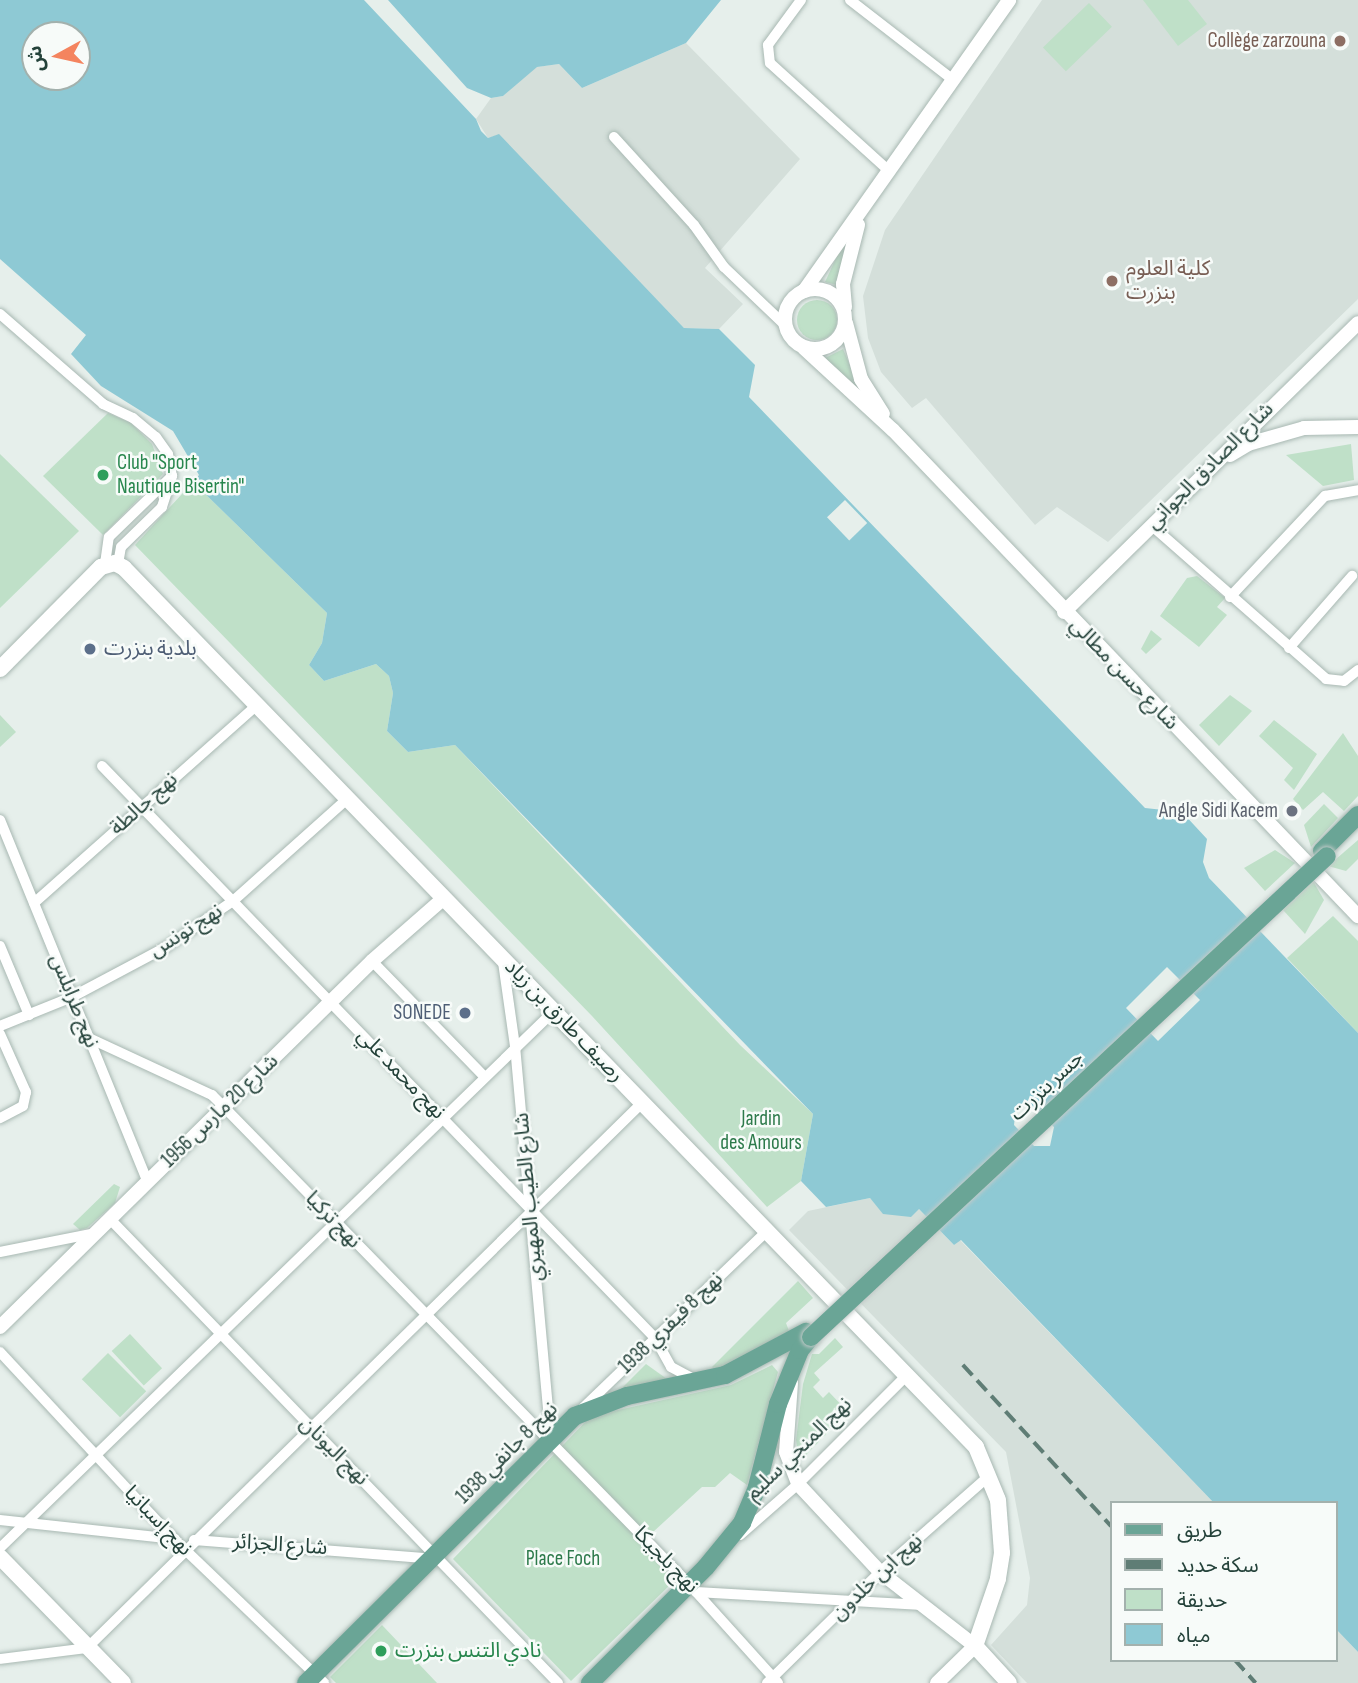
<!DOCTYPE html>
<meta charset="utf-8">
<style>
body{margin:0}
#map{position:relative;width:1358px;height:1683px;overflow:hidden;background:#e6efeb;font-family:"Sofia Sans Condensed","Noto Sans Arabic",sans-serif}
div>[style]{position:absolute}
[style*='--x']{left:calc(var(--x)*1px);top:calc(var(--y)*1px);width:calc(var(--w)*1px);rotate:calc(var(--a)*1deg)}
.built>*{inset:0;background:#d4dfda}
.green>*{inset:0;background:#bfe0c8;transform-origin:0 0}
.round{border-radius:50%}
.water>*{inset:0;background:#8ec9d4}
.pier>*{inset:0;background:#e6efeb;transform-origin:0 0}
.roads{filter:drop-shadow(0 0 2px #a8b8b2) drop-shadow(0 0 2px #a8b8b2)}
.minor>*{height:10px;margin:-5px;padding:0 5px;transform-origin:5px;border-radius:5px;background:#fff}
.tertiary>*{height:14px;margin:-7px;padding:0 7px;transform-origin:7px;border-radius:7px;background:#fff}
.tertiary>.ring{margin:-7px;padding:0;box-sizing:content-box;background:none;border:14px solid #fff;border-radius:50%}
.secondary>*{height:16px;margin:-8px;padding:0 8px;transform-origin:8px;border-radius:8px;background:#fff}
.primary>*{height:18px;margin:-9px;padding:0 9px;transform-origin:9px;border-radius:9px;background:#6aa596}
.rail>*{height:3.5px;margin-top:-1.75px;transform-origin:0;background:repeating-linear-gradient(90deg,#5f7d75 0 14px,transparent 0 21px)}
.bridges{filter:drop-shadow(0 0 2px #c2cac8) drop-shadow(0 0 2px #c2cac8)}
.primary-bridge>*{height:18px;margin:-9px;padding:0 9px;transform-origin:9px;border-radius:9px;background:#6aa596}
.dots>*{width:19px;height:19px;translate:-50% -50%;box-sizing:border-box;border:4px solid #f7fbf9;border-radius:50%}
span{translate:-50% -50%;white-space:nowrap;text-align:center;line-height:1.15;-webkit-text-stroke:5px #f7fbf9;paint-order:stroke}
.education-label{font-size:21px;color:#785e54}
.right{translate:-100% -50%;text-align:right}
.left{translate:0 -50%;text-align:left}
.leisure-label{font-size:21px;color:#27864d}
.street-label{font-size:21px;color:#24423a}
.service-label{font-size:21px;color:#4e5e75}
.worship-label{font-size:21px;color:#5b616d}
.park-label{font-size:21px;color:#2d7a4b}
.legend{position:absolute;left:1110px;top:1501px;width:228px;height:161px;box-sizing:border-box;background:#f7fbf9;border:2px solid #a3b1ad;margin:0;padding:9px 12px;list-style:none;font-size:21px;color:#24423a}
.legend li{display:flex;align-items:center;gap:14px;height:35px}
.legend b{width:35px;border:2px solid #a3b1ad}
.north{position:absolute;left:21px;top:21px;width:70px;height:70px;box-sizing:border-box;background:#f7fbf9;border:2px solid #a3b1ad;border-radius:50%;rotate:262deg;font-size:19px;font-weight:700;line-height:28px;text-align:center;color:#24423a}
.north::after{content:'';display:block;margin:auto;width:24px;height:32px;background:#f4845f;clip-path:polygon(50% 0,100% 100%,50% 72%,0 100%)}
</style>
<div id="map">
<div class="built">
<i style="clip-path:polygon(1042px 0,1358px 0,1358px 299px,1108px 542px,1057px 507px,1035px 525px,926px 398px,912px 408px,881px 372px,868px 338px,863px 296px,885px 230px)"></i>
<i style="clip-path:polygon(686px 43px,800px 159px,705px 268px,743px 304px,719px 329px,684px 328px,498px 135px,488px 138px,476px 119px,491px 98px,503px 96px,536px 67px,559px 64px,582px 88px)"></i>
<i style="clip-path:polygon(870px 1198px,884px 1214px,919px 1209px,954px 1245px,960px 1240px,1214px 1503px,1111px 1503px,1111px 1660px,1335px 1660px,1335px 1628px,1358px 1652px,1358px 1683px,1027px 1683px,991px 1645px,1027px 1605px,1030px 1578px,1006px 1452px,789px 1230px,808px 1211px)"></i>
</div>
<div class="green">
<i style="clip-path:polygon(1143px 0,1188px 0,1207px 24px,1178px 46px)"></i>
<i style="left:1089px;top:3px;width:33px;height:64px;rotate:46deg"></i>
<i style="clip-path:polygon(847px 240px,837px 285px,825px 282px,837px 256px)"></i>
<i class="round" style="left:797px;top:300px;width:40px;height:40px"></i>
<i style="clip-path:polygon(843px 349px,859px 386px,857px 388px,825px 358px)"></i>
<i style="clip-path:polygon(108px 413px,131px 423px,152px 444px,163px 474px,103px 535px,43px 476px)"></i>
<i style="clip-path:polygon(1351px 444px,1354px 480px,1323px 486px,1286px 455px)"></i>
<i style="clip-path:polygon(0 454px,79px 531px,0 608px)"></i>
<i style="clip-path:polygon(193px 482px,327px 613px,322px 643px,309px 665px,324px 681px,376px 664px,389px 676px,393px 693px,387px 731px,408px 752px,455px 745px,740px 1045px,813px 1114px,801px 1181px,767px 1207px,592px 1016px,135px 545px)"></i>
<i style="clip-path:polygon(1197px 576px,1225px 598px,1217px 607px,1227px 615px,1199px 647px,1160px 616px,1187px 578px)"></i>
<i style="clip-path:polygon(1151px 630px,1162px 639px,1146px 654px,1141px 649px)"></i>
<i style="clip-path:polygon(1230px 695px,1252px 711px,1219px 746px,1199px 725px)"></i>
<i style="clip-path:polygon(0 715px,16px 732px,0 747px)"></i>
<i style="clip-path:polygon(1274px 720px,1317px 754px,1294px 790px,1284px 780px,1293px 768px,1259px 736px)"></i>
<i style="clip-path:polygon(1343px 733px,1358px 756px,1358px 796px,1344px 811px,1323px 792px,1303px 810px,1293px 799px)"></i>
<i style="clip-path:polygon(1324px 804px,1338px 818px,1311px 847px,1304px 825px)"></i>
<i style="clip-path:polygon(1358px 840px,1358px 859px,1346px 871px,1328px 866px)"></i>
<i style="clip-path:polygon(1275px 850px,1295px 863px,1265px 891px,1244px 868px)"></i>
<i style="clip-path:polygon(1313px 881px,1324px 900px,1305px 934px,1283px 910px)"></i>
<i style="clip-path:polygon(1333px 916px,1358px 941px,1358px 1033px,1287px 958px)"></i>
<i style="clip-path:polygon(114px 1184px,120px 1187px,115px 1203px,87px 1228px,80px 1230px,73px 1224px)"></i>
<i style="clip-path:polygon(798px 1281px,813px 1298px,786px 1323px,789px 1331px,716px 1371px,712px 1367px)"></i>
<i style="left:130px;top:1334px;width:47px;height:25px;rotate:47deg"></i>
<i style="clip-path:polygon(835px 1338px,843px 1347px,814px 1373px,820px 1380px,813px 1387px,823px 1398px,829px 1392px,848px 1412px,804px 1457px,798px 1454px,796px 1440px,803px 1384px,812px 1354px,819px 1354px)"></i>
<i style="left:108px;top:1353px;width:54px;height:37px;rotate:45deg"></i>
<i style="clip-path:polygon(646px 1364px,667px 1379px,619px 1391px)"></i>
<i style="clip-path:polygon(772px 1365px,778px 1372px,747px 1485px,730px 1473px,715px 1487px,702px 1487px,640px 1544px,669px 1576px,669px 1586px,571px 1681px,453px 1559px,591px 1416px,731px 1385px)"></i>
<i style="clip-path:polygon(382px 1625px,437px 1683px,336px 1683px,330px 1677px)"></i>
</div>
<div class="water">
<i style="clip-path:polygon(evenodd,0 0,364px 0,476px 119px,481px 131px,488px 138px,499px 134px,684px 328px,719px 329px,755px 365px,749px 397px,1145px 808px,1182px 812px,1207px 839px,1203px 862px,1209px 878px,1358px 1033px,1358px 1652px,1335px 1628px,1335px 1503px,1214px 1503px,961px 1240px,954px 1245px,919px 1209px,911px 1217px,883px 1214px,870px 1198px,826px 1207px,801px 1181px,813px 1114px,455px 745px,408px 752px,387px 731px,393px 693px,389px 676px,376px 664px,324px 681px,309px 665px,322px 643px,327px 613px,193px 482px,199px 475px,173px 431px,101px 386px,71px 354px,86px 335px,0 259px,0 0,35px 35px,77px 35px,77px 77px,35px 77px,35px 35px,0 0,1167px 967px,1200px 1000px,1158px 1041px,1126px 1008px,1167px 967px,0 0,1031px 1105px,1054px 1127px,1050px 1146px,1034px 1146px,1014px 1125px,1016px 1106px,1031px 1105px)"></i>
<i style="clip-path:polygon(388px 0,721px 0,686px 43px,582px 88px,559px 64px,537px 67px,503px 96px,491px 98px,467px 88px)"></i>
</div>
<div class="pier">
<i style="left:845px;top:500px;width:32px;height:25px;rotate:46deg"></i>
</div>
<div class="roads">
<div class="minor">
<i style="--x:801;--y:0;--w:56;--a:126.3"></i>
<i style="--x:768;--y:45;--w:18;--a:84"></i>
<i style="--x:770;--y:63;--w:161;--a:42.2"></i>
<i style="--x:850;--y:0;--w:129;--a:37.8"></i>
<i style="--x:614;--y:137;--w:119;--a:47.7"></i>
<i style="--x:694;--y:225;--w:52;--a:54.5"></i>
<i style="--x:724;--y:267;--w:86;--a:43.6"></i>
<i style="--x:0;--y:314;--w:137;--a:41.1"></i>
<i style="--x:103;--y:404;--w:33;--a:25"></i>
<i style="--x:133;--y:418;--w:30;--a:40"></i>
<i style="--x:156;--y:437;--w:21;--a:55"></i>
<i style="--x:168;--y:454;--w:22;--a:80"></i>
<i style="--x:172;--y:476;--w:33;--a:108"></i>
<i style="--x:162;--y:507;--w:57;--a:135.7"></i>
<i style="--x:121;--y:547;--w:17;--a:100"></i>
<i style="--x:1151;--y:525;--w:233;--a:41.3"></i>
<i style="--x:1326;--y:679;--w:18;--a:6"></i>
<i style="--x:1344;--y:681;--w:18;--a:-38"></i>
<i style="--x:105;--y:564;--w:27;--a:-82"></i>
<i style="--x:109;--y:537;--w:88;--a:-44.1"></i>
<i style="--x:1230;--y:597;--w:139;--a:-46.8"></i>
<i style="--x:1325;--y:496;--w:34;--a:-10"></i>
<i style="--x:1289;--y:648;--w:96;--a:-48.8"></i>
<i style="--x:102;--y:766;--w:796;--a:45.97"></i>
<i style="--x:655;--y:1338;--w:33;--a:61"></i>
<i style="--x:671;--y:1367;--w:27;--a:28"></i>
<i style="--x:0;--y:820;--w:391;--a:67.8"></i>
<i style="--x:34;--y:903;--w:297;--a:-41.6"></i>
<i style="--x:0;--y:946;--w:75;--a:67.2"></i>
<i style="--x:372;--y:961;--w:161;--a:45.8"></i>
<i style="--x:503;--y:962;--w:85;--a:81.9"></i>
<i style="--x:515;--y:1046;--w:396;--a:84.8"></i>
<i style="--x:0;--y:1026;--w:78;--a:-21.9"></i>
<i style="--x:72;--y:997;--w:106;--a:-28"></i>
<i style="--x:166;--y:947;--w:81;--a:-34.5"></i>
<i style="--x:233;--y:901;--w:153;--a:-41.8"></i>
<i style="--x:0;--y:1034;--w:64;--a:65.9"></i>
<i style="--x:26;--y:1092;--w:14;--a:102"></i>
<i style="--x:23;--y:1106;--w:26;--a:152"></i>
<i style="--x:89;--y:1038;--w:136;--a:24.9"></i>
<i style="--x:212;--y:1095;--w:17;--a:45"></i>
<i style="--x:224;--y:1107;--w:666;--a:45.73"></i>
<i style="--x:689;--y:1584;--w:133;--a:48"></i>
<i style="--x:110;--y:1219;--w:645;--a:46.01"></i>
<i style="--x:0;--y:1252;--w:98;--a:-11.2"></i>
<i style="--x:0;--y:1352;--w:255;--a:47.1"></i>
<i style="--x:174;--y:1539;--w:208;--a:43.8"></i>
<i style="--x:582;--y:1409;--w:258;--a:-43.9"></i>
<i style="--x:0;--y:1520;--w:176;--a:6.2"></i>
<i style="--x:740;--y:1535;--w:77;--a:-41.3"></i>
<i style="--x:798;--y:1484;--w:154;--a:-45"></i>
<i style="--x:194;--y:1540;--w:240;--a:4.5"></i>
<i style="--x:0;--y:1548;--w:772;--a:-44.11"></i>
<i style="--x:696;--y:1592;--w:227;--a:3.3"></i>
<i style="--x:0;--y:1659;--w:88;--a:-7.2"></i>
<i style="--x:87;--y:1648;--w:779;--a:-44.48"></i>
<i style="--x:767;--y:1683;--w:158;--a:-44.5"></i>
<i style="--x:880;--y:1572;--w:147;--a:-41.4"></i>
</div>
<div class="tertiary">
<i class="ring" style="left:785px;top:289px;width:46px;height:46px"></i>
<i style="--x:804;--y:291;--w:356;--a:-54.8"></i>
<i style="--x:845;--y:307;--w:23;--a:-95"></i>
<i style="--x:843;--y:284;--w:61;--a:-75.7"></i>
<i style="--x:846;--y:323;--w:58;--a:75"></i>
<i style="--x:861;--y:379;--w:41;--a:57.8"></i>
<i style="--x:804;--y:348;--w:121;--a:42.7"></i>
<i style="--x:893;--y:430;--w:673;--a:46.27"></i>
<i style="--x:1230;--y:455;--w:21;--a:-31"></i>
<i style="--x:1248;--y:444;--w:58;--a:-15.9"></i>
<i style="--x:1304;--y:428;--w:54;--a:-1.1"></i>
<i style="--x:1064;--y:612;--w:412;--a:-44.5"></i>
<i style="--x:0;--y:1327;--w:522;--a:-44.53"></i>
<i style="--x:372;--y:961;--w:96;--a:-41.2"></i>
<i style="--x:791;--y:1383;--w:69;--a:94.1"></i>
<i style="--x:786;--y:1452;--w:34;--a:69"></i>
<i style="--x:798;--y:1484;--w:120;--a:47"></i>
<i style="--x:880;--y:1572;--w:120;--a:37.9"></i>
<i style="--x:975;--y:1646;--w:53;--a:135.8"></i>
</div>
<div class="secondary">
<i style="--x:0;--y:669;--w:144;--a:-45.3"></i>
<i style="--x:101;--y:567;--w:15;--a:-16"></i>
<i style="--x:115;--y:563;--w:10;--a:29"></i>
<i style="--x:124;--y:568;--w:1224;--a:45.89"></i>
<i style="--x:976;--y:1447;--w:57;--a:67.5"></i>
<i style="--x:998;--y:1500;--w:53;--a:85.7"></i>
<i style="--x:1002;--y:1553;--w:26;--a:99"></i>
<i style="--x:998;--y:1579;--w:71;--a:108.9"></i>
<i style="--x:975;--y:1646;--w:50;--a:47.4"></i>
<i style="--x:0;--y:1557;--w:176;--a:45.7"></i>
</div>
<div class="primary">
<i style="--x:1322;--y:851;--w:51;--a:-45"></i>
<i style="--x:306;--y:1683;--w:379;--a:-44.8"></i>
<i style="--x:575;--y:1416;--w:56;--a:-21"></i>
<i style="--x:627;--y:1396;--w:100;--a:-12.1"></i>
<i style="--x:725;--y:1375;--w:92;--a:-28"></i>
<i style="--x:590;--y:1683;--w:164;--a:-45"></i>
<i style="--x:706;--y:1567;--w:57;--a:-50.7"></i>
<i style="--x:742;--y:1523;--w:39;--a:-67"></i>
<i style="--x:757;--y:1487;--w:86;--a:-75.8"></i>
<i style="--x:778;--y:1404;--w:58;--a:-67.8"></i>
<i style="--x:800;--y:1350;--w:17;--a:-50"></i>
</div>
</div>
<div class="rail">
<i style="--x:963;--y:1365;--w:219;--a:47.4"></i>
<i style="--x:1235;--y:1660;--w:31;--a:48"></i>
</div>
<div class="bridges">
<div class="primary-bridge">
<i style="--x:811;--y:1337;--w:705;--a:-42.99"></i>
</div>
</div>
<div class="dots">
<i style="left:1340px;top:41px;background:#8d6e63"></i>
<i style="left:1112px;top:281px;background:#8d6e63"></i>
<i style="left:103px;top:475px;background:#2e9e5b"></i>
<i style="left:90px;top:649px;background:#5c6f8a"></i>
<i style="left:1292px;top:811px;background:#6b7280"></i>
<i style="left:465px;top:1013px;background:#5c6f8a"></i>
<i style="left:381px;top:1651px;background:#2e9e5b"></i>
</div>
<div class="education-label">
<span class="right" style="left:1326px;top:41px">Collège zarzouna</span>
<span class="left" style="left:1126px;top:281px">كلية العلوم<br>بنزرت</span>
</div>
<div class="leisure-label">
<span class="left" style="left:117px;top:475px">Club "Sport<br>Nautique Bisertin"</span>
<span class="left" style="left:395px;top:1651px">نادي التنس بنزرت</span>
</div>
<div class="street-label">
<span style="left:1210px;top:466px;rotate:-45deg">شارع الصادق الجواني</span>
<span style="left:1124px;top:674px;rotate:46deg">شارع حسن مطالي</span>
<span style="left:144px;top:804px;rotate:-42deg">نهج جالطة</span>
<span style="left:186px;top:931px;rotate:-32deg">نهج تونس</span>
<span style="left:74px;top:1001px;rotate:68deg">نهج طرابلس</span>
<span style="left:564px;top:1021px;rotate:46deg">رصيف طارق بن زياد</span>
<span style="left:401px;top:1074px;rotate:46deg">نهج محمد علي</span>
<span style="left:1047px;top:1086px;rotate:-43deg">جسر بنزرت</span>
<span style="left:220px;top:1111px;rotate:-44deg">شارع 20 مارس 1956</span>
<span style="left:529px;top:1197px;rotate:-95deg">شارع الطيب المهيري</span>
<span style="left:333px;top:1220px;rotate:46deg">نهج تركيا</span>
<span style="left:671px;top:1323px;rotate:-44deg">نهج 8 فيفري 1938</span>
<span style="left:799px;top:1449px;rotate:-44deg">نهج المنجي سليم</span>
<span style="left:334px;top:1451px;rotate:45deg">نهج اليونان</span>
<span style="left:507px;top:1453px;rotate:-45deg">نهج 8 جانفي 1938</span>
<span style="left:158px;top:1521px;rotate:46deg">نهج إسبانيا</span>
<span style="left:280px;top:1545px;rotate:4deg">شارع الجزائر</span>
<span style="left:666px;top:1560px;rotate:46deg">نهج بلجيكا</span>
<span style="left:877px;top:1577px;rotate:-43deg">نهج ابن خلدون</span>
</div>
<div class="service-label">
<span class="left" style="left:104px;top:649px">بلدية بنزرت</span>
<span class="right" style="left:451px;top:1013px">SONEDE</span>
</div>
<div class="worship-label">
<span class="right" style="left:1278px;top:811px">Angle Sidi Kacem</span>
</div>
<div class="park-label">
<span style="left:761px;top:1131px">Jardin<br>des Amours</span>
<span style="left:563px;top:1559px">Place Foch</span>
</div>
<ul class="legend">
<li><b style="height:9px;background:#6aa596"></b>طريق</li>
<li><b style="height:9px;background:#5f7d75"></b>سكة حديد</li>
<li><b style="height:19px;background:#bfe0c8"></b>حديقة</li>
<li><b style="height:19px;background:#8ec9d4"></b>مياه</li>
</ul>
<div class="north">ش</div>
</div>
